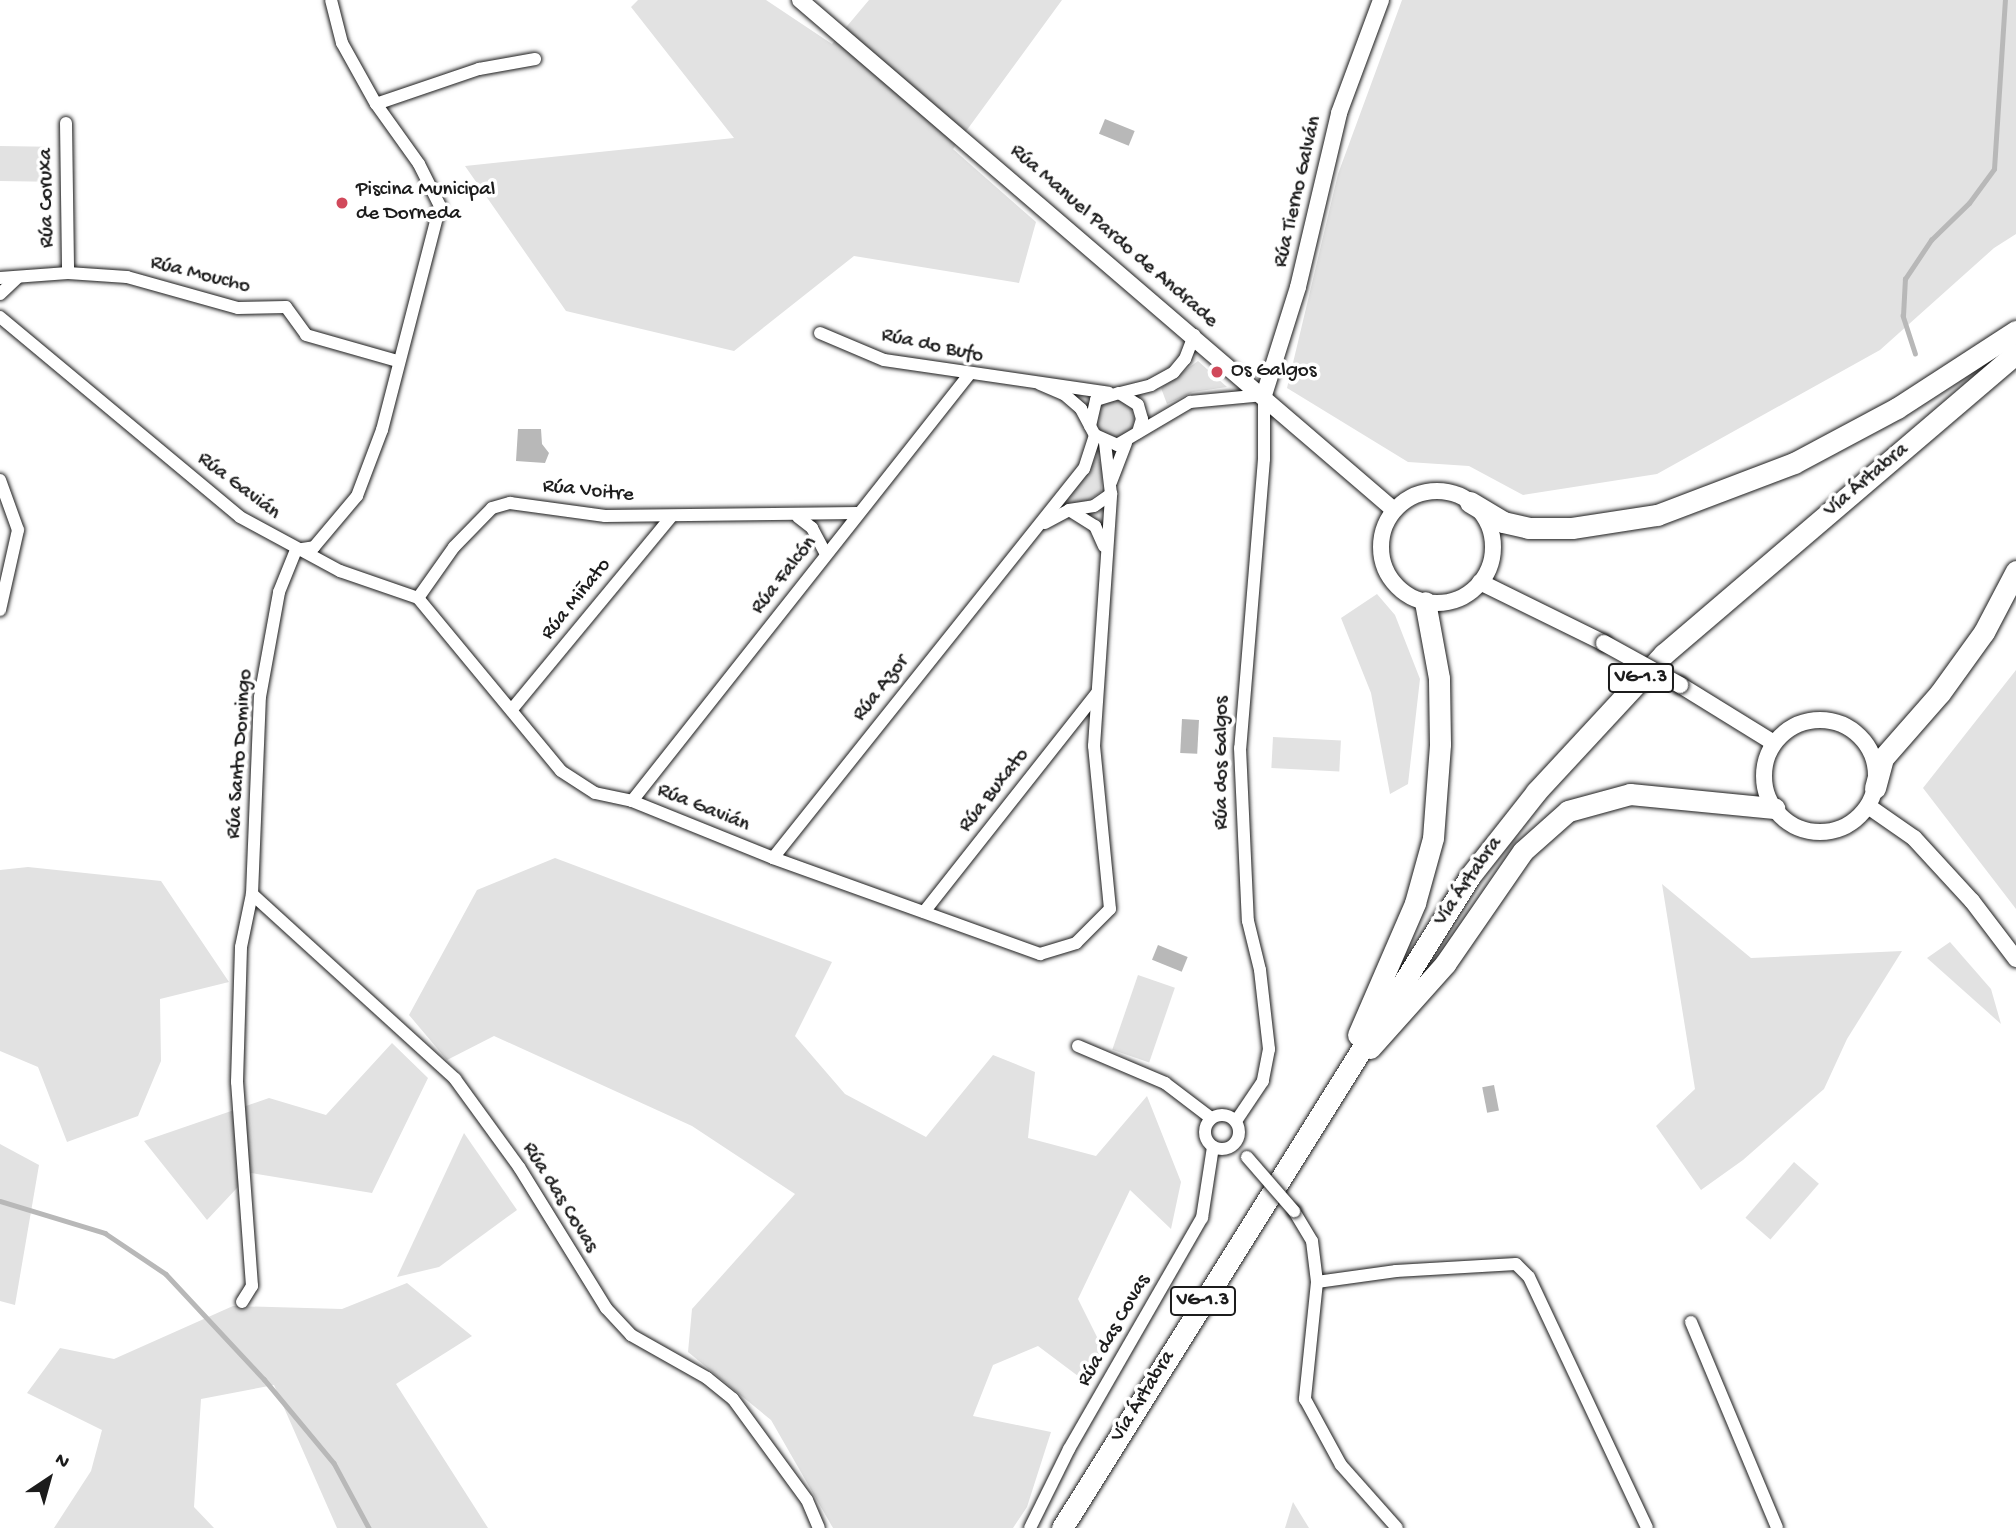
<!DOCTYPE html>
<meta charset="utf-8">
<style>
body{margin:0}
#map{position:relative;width:2016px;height:1528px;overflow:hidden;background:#fff;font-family:"Gochi Hand",sans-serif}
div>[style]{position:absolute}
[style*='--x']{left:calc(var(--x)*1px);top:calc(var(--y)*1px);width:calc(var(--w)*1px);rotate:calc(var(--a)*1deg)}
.green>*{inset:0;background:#e2e2e2;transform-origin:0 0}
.round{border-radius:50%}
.water>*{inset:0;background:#b8b8b8;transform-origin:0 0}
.stream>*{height:4.5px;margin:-2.25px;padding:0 2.25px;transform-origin:2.25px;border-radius:2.25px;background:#b8b8b8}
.roads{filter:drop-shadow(0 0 2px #1c1c1c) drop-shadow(0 0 2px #1c1c1c)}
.minor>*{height:12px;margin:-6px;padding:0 6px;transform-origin:6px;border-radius:6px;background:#fff}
.minor>.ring{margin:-6px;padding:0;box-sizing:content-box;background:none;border:12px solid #fff;border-radius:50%}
.tertiary>*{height:16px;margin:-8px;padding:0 8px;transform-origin:8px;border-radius:8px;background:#fff}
.tertiary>.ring{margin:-8px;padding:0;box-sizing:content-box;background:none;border:16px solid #fff;border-radius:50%}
.trunk>*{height:21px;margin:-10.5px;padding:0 10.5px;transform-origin:10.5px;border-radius:10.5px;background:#fff}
.bridges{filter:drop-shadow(0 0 2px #1c1c1c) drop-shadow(0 0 2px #1c1c1c)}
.minor-bridge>*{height:12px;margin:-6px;padding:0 6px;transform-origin:6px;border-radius:6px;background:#fff}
.tertiary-bridge>*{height:16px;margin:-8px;padding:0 8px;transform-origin:8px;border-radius:8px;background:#fff}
.dots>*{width:19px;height:19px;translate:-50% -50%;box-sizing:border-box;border:4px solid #fff;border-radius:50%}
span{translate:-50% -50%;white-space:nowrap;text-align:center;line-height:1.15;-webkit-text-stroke:7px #fff;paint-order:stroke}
.shield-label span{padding:2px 5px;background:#fff;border:2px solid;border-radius:5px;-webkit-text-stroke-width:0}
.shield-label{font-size:19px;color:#1c1c1c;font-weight:700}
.poi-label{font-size:21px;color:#1c1c1c}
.left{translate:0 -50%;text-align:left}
.street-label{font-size:21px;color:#1c1c1c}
.north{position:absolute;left:14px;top:1444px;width:70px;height:70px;-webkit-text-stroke:5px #fff;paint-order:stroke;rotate:36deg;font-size:19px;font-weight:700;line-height:28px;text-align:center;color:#1c1c1c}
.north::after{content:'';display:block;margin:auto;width:24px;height:32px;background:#1c1c1c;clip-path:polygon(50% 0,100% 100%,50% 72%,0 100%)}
</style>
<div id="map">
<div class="green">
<i style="clip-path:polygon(638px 0,766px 0,832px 44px,869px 0,1062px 0,953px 149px,1036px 222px,1019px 283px,854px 256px,734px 351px,566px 311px,465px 166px,734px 138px,631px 7px)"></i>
<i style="clip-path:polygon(1402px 0,2016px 0,2016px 234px,1994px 248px,1880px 350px,1657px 474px,1523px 495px,1469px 466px,1408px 462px,1287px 388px,1338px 174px)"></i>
<i style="left:0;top:146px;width:47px;height:35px;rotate:1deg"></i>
<i style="clip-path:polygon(1198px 361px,1227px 387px,1193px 392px,1167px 404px,1161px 388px)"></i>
<i class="round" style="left:1096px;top:400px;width:38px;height:38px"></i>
<i style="clip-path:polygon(1097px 455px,1103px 470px,1101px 492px,1082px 504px,1062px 504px,1086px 476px)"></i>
<i style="clip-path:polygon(1377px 594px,1395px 615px,1420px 679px,1408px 784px,1390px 794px,1371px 693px,1341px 618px)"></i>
<i style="clip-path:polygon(2016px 670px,2016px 909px,1923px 788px)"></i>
<i style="left:1273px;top:737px;width:68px;height:31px;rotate:3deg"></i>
<i style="clip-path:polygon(555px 858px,832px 962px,795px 1036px,845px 1094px,926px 1137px,993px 1055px,1035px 1072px,1028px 1138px,1096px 1156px,1147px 1096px,1181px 1182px,1171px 1229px,1130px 1190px,1078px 1299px,1105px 1353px,1086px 1382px,1038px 1346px,993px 1365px,973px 1416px,1051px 1432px,1027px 1507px,1013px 1528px,833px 1528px,771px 1420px,688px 1352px,692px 1309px,795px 1194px,692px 1126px,494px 1036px,447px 1060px,409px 1015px,477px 890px)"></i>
<i style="clip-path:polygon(28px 867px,161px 881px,229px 982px,160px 999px,161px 1061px,138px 1116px,67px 1142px,38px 1067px,0 1051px,0 870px)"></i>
<i style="clip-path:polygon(1662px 884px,1751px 958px,1902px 951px,1847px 1039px,1824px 1089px,1743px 1160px,1701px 1190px,1656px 1126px,1695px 1089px)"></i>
<i style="clip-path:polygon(1950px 942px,1991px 989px,2001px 1024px,1927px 958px)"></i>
<i style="left:1138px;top:975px;width:39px;height:79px;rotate:19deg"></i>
<i style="clip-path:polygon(392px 1043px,428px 1078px,372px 1193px,251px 1173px,207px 1220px,144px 1141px,269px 1098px,326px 1115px)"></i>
<i style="clip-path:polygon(464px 1133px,517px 1210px,439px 1267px,397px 1277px)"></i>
<i style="clip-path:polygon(0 1144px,39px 1165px,15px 1305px,0 1301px)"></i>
<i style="left:1794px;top:1162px;width:33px;height:74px;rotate:41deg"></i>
<i style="clip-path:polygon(407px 1283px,472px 1336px,396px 1384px,488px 1528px,337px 1528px,274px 1385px,201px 1399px,194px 1507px,214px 1528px,54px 1528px,91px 1471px,102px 1430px,27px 1393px,60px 1348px,114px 1359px,233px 1306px,342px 1309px)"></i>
<i style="clip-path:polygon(1293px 1502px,1309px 1528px,1285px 1528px)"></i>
</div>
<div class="water">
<i style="left:1105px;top:119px;width:32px;height:16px;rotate:22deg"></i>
<i style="clip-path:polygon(518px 429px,541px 429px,542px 444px,549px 453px,545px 463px,516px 461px)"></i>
<i style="left:1182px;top:719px;width:17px;height:34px;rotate:3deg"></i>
<i style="left:1158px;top:945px;width:32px;height:16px;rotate:22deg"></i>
<i style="left:1494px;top:1085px;width:26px;height:12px;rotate:79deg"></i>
</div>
<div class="stream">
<i style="--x:1915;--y:354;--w:40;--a:-108"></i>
<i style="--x:1903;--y:316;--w:37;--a:-87"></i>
<i style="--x:1905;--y:279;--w:47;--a:-56.3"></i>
<i style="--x:1931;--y:240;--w:53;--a:-44.2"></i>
<i style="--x:1969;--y:203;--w:42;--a:-53.7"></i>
<i style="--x:1994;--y:169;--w:169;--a:-86.3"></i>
<i style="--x:0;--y:1201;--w:110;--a:16.9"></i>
<i style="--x:105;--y:1233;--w:73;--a:33.9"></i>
<i style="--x:166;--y:1274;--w:144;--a:47"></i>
<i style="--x:264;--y:1379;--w:109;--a:50.2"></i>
<i style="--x:334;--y:1463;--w:74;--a:61.7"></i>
</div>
<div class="roads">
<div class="minor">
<i style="--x:376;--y:104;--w:109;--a:-18.8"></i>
<i style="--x:479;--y:69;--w:57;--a:-10.1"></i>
<i style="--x:66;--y:123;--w:150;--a:89.2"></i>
<i style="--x:0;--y:278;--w:68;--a:-4.2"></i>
<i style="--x:68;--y:273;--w:59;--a:3.9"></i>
<i style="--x:127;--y:277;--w:115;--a:15.6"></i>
<i style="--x:238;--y:308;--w:48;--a:-1.2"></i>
<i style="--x:286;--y:307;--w:34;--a:54"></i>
<i style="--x:306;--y:335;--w:95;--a:15.9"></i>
<i style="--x:0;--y:294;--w:25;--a:-43"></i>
<i style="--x:0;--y:317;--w:312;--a:39.8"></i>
<i style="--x:240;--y:517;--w:114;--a:28.4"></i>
<i style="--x:340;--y:571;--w:83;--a:19.1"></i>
<i style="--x:418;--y:598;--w:224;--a:50.4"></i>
<i style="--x:561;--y:771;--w:40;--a:32.9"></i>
<i style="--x:595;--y:793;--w:38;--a:12"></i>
<i style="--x:632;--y:801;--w:152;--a:22"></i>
<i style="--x:773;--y:858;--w:284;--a:19.8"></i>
<i style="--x:1040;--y:954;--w:38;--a:-17"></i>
<i style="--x:1076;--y:943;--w:48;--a:-45"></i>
<i style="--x:1110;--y:909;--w:164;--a:-95.6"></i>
<i style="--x:1094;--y:746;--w:253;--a:-86.1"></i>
<i style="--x:1111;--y:494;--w:51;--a:-96.7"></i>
<i style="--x:820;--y:333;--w:69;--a:22.9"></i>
<i style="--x:884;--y:360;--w:227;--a:8.3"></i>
<i style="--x:1040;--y:384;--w:26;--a:23"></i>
<i style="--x:1064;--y:394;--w:23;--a:41"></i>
<i style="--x:1081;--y:409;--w:30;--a:62"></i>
<i style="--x:1095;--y:435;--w:24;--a:24"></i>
<i style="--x:1117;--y:445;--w:85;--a:-30.5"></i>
<i style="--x:1190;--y:402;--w:74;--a:-5.4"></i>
<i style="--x:1264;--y:395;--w:64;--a:90"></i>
<i style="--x:1264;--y:459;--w:290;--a:94.7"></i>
<i style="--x:1240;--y:748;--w:173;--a:87.4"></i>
<i style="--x:1248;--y:921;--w:50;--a:76.2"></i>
<i style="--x:1260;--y:970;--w:80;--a:83.5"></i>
<i style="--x:1269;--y:1049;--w:33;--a:101"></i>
<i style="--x:1263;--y:1081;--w:48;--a:124"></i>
<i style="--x:1120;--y:393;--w:32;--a:-14"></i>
<i style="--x:1151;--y:385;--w:26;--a:-29"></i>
<i style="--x:1174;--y:372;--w:17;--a:-50"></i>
<i style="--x:1185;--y:359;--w:26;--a:-69"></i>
<i style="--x:1090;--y:426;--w:27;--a:-77"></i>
<i style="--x:1096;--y:400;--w:24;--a:-17"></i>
<i style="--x:1119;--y:393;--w:22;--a:32"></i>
<i style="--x:1138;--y:405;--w:15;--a:74"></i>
<i style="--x:1142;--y:419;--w:14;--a:107"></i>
<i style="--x:0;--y:480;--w:53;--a:70.2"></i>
<i style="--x:18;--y:530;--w:82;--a:102.7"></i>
<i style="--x:1111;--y:482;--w:42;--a:-69"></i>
<i style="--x:1069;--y:510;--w:31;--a:32"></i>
<i style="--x:1095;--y:526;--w:22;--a:66"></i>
<i style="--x:798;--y:517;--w:18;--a:38"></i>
<i style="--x:812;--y:528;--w:30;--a:62"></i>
<i style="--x:1045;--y:523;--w:27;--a:-28"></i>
<i style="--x:1069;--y:510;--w:25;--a:-9"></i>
<i style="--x:1094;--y:506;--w:21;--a:-35"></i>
<i style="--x:418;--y:598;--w:62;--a:-54.8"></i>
<i style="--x:454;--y:547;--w:54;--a:-45.7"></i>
<i style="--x:492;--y:508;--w:19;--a:-16"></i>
<i style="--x:510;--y:503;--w:96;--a:7.8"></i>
<i style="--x:605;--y:516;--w:253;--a:-0.7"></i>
<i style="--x:513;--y:708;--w:248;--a:-50.4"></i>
<i style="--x:632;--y:801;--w:542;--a:-51.67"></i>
<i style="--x:773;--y:858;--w:498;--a:-51.4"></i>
<i style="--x:1084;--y:469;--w:36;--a:-72"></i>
<i style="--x:252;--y:894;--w:275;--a:42.3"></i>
<i style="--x:455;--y:1079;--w:109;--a:54"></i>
<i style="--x:519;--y:1167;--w:166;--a:58.3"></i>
<i style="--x:606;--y:1308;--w:37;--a:47"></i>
<i style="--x:631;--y:1335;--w:87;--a:29.5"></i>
<i style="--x:707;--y:1378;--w:33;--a:39"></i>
<i style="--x:733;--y:1399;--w:125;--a:53.8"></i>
<i style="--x:807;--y:1500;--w:30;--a:67"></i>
<i style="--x:924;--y:912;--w:278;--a:-51.7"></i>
<i style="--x:1078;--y:1046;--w:95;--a:23"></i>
<i style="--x:1165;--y:1083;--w:58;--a:37.3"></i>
<i class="ring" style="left:1205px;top:1115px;width:22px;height:22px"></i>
<i style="--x:1294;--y:1211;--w:35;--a:59"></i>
<i style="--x:1312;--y:1241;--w:41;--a:83"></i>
<i style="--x:1317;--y:1282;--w:118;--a:95.9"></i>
<i style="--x:1305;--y:1399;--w:75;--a:61.4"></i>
<i style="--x:1341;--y:1465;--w:84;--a:48.4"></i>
<i style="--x:1317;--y:1282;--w:80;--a:-7.9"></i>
<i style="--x:1396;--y:1271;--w:120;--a:-3.3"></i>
<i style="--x:1516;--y:1264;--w:18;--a:45"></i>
<i style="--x:1529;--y:1277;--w:277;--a:64.8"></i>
<i style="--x:242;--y:1302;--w:19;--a:-58"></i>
<i style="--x:252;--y:1286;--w:205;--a:-94.2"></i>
<i style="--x:237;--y:1082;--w:135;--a:-88.3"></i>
<i style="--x:241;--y:947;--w:54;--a:-78.3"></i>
<i style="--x:252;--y:894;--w:197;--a:-87.7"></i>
<i style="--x:260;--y:697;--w:107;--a:-79.7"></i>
<i style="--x:279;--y:592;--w:45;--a:-68"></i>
<i style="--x:296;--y:550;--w:18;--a:-9"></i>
<i style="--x:314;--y:547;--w:67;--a:-49.9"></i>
<i style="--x:357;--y:496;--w:71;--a:-69.3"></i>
<i style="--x:382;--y:430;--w:231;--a:-75.5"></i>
<i style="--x:440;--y:206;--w:47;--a:-116.6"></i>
<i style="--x:419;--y:164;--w:74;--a:-125.6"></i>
<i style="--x:376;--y:104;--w:70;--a:-119.1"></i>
<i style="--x:342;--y:43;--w:44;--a:-104.3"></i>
<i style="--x:1691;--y:1322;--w:223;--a:67.3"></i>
<i style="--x:1030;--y:1528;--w:88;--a:-63.7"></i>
<i style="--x:1069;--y:1449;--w:267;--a:-60.1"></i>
<i style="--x:1202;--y:1218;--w:72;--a:-81.2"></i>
</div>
<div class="tertiary">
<i style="--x:800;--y:0;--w:783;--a:40.65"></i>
<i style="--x:1264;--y:395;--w:113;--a:-72.5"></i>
<i style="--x:1298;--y:287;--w:179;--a:-76.7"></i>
<i style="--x:1339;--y:113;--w:121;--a:-69.6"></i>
<i class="ring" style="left:1381px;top:491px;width:96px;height:96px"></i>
<i style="--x:1480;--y:582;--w:138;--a:26.2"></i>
<i style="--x:1680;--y:685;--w:110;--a:31.7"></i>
<i class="ring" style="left:1764px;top:720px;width:96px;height:96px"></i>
<i style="--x:1868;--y:806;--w:56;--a:34.8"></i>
<i style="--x:1914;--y:838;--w:86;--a:47.4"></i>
<i style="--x:1972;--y:901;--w:73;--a:52.8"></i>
</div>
<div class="trunk">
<i style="--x:1470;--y:502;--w:39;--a:31"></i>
<i style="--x:1503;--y:522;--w:26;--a:13"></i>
<i style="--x:1528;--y:528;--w:44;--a:0"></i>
<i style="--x:1572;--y:528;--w:86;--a:-8.7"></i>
<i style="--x:1657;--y:515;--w:147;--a:-20.8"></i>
<i style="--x:1794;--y:463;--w:117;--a:-28.1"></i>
<i style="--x:1897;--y:408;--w:142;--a:-32.9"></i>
<i style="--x:1875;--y:788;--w:31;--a:-75"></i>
<i style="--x:1883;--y:758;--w:86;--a:-48.8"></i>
<i style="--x:1940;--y:693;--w:75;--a:-54.2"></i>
<i style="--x:1984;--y:632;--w:69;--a:-62.3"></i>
<i style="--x:1358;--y:1035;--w:144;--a:-66.6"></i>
<i style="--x:1415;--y:903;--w:67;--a:-74.5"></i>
<i style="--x:1433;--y:838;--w:94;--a:-85.7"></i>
<i style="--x:1440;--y:744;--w:66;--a:-90.9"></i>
<i style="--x:1439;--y:678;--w:77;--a:-100.4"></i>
<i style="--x:1370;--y:1048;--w:113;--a:-48.2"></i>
<i style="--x:1445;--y:964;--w:137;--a:-55.4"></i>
<i style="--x:1523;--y:851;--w:60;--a:-41.6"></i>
<i style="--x:1568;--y:811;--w:64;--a:-15.3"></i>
<i style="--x:1630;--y:794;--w:145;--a:5.6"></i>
<i style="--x:1062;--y:1528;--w:769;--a:-57.96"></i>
<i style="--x:1470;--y:876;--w:107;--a:-51.8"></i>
<i style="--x:1536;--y:792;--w:188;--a:-47.2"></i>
<i style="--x:1664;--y:654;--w:463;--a:-40.5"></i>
</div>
</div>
<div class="bridges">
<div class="minor-bridge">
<i style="--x:1247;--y:1157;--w:72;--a:49"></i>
</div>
<div class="tertiary-bridge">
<i style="--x:1604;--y:643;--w:87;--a:28.9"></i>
</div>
</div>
<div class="dots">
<i style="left:342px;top:203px;background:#d1495b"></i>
<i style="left:1217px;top:372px;background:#d1495b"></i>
</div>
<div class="shield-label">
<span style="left:1641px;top:678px">VG-1.3</span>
<span style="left:1203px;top:1301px">VG-1.3</span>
</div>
<div class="poi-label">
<span class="left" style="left:356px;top:203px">Piscina Municipal<br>de Dorneda</span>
<span class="left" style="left:1231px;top:372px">Os Galgos</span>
</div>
<div class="street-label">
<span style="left:1299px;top:192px;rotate:-77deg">Rúa Tierno Galván</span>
<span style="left:48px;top:198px;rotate:-91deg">Rúa Coruxa</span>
<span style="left:1113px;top:237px;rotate:41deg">Rúa Manuel Pardo de Andrade</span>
<span style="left:200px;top:276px;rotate:14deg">Rúa Moucho</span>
<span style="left:932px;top:347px;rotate:12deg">Rúa do Bufo</span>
<span style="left:1867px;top:481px;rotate:-40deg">Vía Ártabra</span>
<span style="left:238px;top:487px;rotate:37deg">Rúa Gavián</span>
<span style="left:588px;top:492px;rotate:6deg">Rúa Voitre</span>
<span style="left:785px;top:576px;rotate:-52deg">Rúa Falcón</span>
<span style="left:577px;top:600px;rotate:-51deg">Rúa Miñato</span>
<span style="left:882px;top:689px;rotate:-52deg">Rúa Azor</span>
<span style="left:241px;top:754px;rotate:-86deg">Rúa Santo Domingo</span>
<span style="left:1223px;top:763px;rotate:-90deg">Rúa dos Galgos</span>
<span style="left:995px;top:791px;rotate:-52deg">Rúa Buxato</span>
<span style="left:703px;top:809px;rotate:22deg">Rúa Gavián</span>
<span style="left:1469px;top:882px;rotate:-55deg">Vía Ártabra</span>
<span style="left:559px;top:1198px;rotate:58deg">Rúa das Covas</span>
<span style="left:1115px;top:1331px;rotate:-60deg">Rúa das Covas</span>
<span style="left:1144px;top:1397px;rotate:-58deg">Vía Ártabra</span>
</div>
<div class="north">N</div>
</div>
